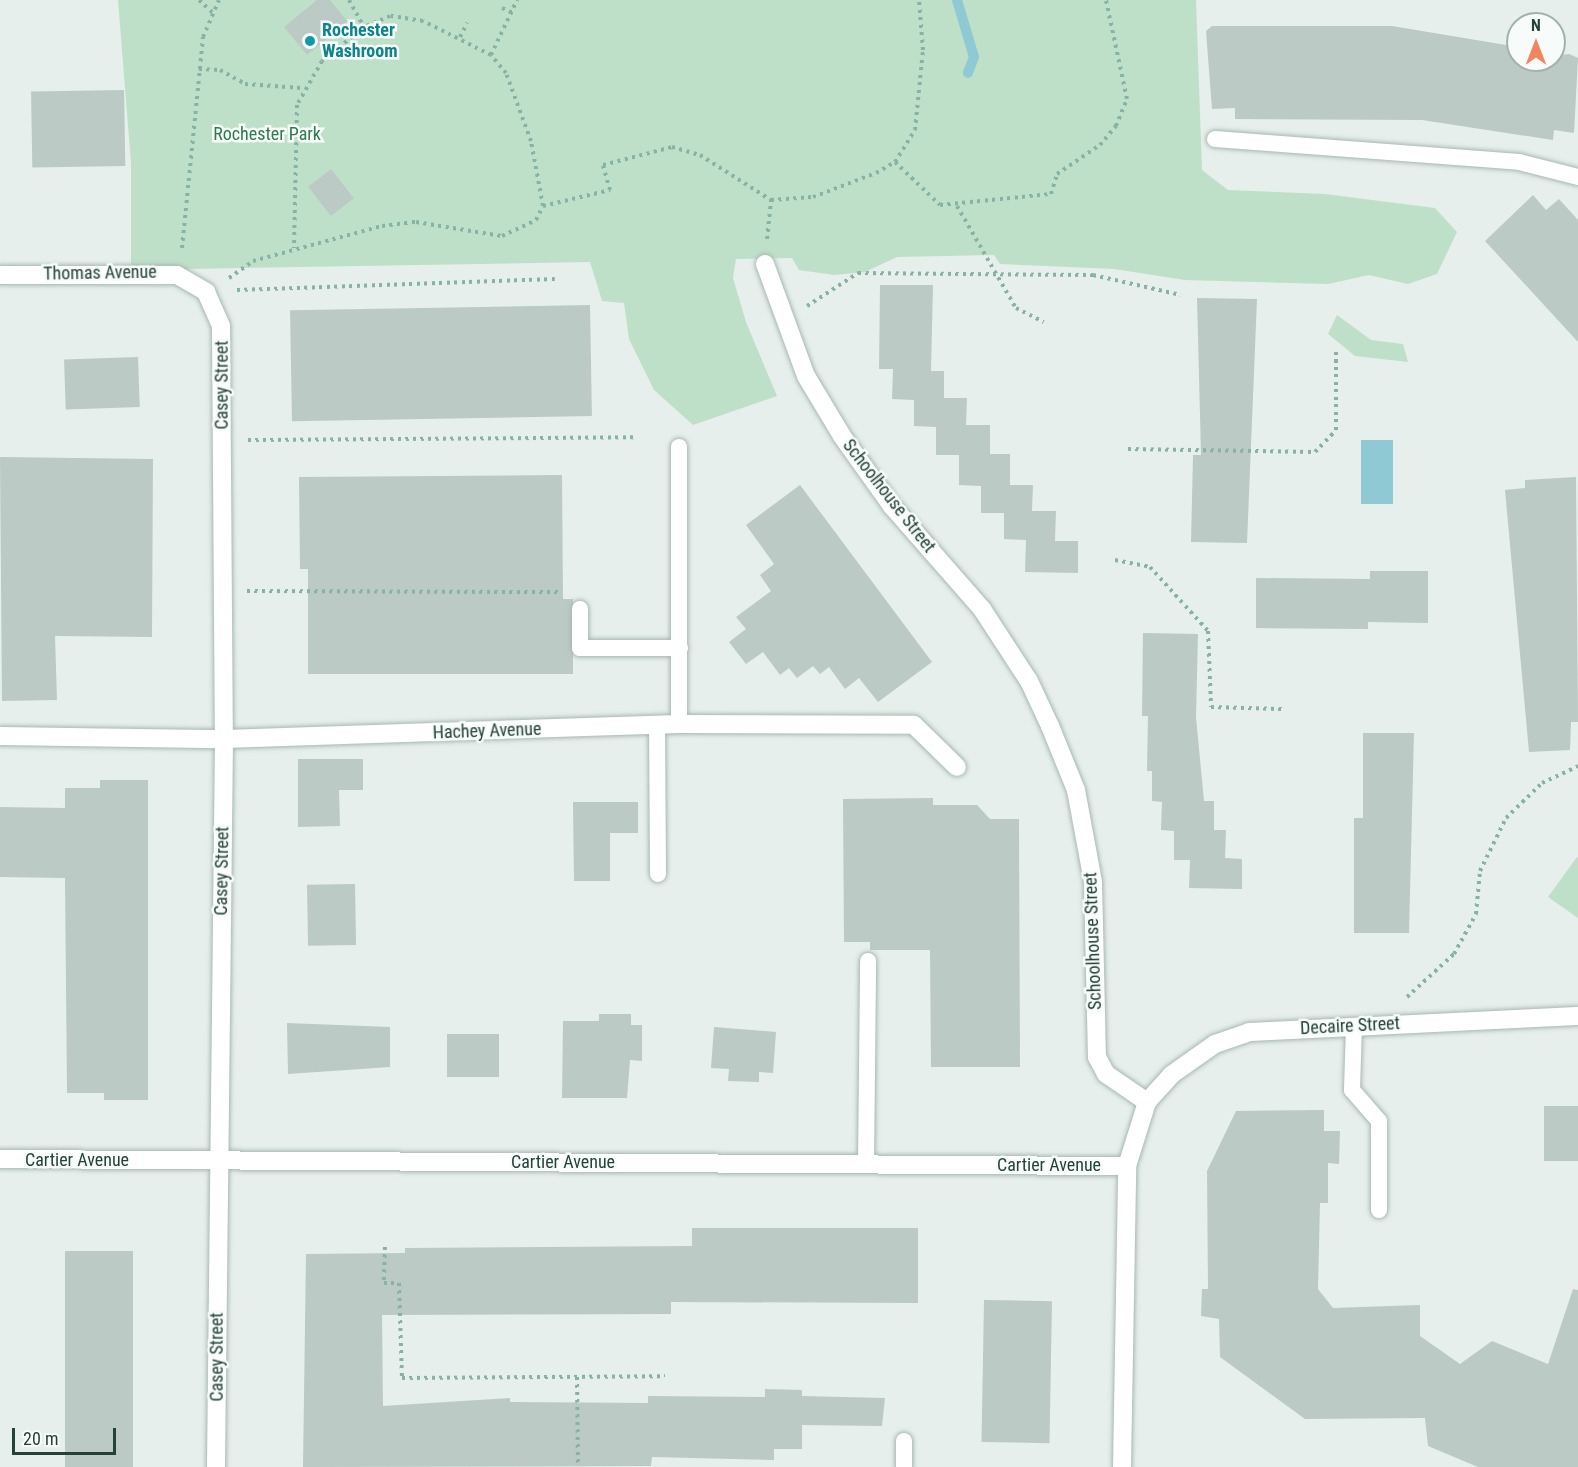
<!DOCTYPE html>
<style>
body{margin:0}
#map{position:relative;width:1578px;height:1467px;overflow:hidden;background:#e6efeb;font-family:"Roboto Condensed",sans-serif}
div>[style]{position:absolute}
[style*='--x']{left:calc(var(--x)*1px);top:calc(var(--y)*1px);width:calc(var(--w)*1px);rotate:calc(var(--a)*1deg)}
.green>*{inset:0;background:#bfe0c8}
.water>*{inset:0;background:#8ec9d4;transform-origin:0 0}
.stream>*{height:10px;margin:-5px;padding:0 5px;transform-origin:5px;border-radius:5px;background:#8ec9d4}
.building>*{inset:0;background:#bbcac4;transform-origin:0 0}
.path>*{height:4px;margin-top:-2px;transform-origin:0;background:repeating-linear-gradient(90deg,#86b3a5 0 3px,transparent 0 7.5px)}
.roads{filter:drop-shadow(0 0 2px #a8b8b2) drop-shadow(0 0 2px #a8b8b2)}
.service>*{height:16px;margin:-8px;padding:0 8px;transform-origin:8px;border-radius:8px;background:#fff}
.minor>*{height:18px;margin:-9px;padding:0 9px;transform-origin:9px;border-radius:9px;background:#fff}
.tertiary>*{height:18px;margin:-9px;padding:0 9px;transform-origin:9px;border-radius:9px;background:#fff}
.dots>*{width:16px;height:16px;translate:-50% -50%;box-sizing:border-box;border:3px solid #f7fbf9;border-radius:50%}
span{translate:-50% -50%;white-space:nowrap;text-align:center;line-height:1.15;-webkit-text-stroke:5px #f7fbf9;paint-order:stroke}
.culture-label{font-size:18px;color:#0d838f;font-weight:700}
.left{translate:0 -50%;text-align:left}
.park-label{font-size:18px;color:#2d7a4b}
.street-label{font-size:18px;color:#24423a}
.north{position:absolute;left:1506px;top:12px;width:60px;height:60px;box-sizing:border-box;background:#f7fbf9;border:2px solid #a3b1ad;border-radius:50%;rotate:0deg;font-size:16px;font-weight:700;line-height:24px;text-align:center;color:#24423a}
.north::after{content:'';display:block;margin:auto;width:21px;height:27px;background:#f4845f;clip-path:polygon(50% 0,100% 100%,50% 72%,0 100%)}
.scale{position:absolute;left:12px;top:1428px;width:104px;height:27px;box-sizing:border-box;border:3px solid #24423a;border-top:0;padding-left:8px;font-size:18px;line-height:21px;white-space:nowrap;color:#24423a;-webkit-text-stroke:4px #f7fbf9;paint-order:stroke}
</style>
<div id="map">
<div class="green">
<i style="clip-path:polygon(118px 0,1196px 0,1202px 170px,1228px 190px,1325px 194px,1435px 208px,1457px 232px,1437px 274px,1408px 284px,1369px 275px,1328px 284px,1185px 280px,1114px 269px,1000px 264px,994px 255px,897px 257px,865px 272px,834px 275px,799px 270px,792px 258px,736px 259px,733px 278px,746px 322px,777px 396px,693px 425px,654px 390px,629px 339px,624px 303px,602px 301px,590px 262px,131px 270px,131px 163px)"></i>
<i style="clip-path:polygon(1337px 315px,1371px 340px,1403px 344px,1408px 362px,1355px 356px,1328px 334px)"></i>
<i style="clip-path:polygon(1577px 857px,1578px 858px,1578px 918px,1548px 897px)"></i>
</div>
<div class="water">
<i style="left:1361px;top:440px;width:32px;height:64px"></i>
</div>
<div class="stream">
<i style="--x:957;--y:0;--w:59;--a:73.4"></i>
<i style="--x:974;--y:57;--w:17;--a:111"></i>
</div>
<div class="building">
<i style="clip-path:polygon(317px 0,330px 0,348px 22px,307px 55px,284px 27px)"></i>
<i style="clip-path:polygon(1212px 26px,1392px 26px,1518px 47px,1518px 60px,1569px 54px,1578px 58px,1574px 133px,1554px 130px,1553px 140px,1422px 120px,1235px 119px,1235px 108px,1212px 109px,1206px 31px)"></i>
<i style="left:124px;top:90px;width:76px;height:93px;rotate:89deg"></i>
<i style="left:331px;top:169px;width:37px;height:29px;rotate:52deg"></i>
<i style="clip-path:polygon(1533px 195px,1546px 210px,1559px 199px,1578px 220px,1578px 342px,1485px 241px)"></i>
<i style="clip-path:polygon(880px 285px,933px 285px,931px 371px,944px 371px,944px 398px,967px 398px,966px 425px,990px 425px,990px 454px,1010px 454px,1010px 485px,1033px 485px,1032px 511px,1056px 511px,1055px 541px,1078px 541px,1078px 573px,1025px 572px,1026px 540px,1004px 539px,1004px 513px,981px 513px,981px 486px,959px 485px,959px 455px,936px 455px,936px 427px,914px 426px,914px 400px,892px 399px,893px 369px,879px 369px)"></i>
<i style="clip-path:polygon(1197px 298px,1257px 299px,1247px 543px,1191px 542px,1193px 455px,1201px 455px)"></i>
<i style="left:590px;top:305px;width:111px;height:300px;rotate:89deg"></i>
<i style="left:138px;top:357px;width:50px;height:74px;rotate:88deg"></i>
<i style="clip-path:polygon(0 457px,153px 459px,152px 637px,55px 636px,57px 700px,2px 701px)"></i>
<i style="clip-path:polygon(562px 475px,563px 599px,573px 599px,573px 674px,308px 674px,308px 569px,300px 569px,299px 477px)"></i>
<i style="clip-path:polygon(1576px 477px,1578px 722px,1571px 722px,1570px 750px,1529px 752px,1505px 490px,1525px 488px,1525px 480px)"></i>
<i style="clip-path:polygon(800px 485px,932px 662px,878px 702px,859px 678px,845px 689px,829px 667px,820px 674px,813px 666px,797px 678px,789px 668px,780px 675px,763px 652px,746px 664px,729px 642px,746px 629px,736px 617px,771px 591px,760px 575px,774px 564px,746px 525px)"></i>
<i style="clip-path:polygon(1370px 571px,1428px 571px,1428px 623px,1368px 622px,1368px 629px,1256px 628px,1256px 578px,1370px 579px)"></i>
<i style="clip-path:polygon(1143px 633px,1198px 634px,1196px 717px,1204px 801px,1214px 801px,1214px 830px,1226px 830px,1225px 858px,1242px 859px,1242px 889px,1189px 888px,1190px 860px,1174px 860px,1174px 831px,1161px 830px,1162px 802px,1152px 801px,1152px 771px,1147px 771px,1148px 716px,1142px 716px)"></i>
<i style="clip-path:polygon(1363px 733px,1414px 733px,1409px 933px,1354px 933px,1354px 818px,1363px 818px)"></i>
<i style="clip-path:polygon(298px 759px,363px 759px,363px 790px,339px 790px,340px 826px,298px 827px)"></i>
<i style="clip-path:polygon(100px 780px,148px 780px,148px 1100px,104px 1100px,104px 1093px,67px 1093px,65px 878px,0 877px,0 807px,65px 808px,65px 788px,100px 788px)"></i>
<i style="clip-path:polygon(933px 798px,933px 805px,977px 805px,990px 819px,1019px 819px,1020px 1067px,931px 1067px,930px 950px,870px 950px,870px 942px,844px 942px,843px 799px)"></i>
<i style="clip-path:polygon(573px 802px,638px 802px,638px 833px,610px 833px,610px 881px,574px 881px)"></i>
<i style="left:355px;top:884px;width:61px;height:48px;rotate:89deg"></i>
<i style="clip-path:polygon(599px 1014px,631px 1014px,631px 1025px,642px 1025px,642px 1061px,630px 1060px,627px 1098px,562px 1098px,563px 1021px,599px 1021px)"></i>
<i style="clip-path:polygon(287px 1023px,390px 1027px,390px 1067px,288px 1074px)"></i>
<i style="clip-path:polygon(714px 1027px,776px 1032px,773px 1073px,759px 1072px,759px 1082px,728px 1081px,729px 1069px,711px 1068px)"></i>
<i style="left:447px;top:1034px;width:52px;height:43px"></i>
<i style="left:1578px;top:1106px;width:55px;height:34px;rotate:90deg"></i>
<i style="clip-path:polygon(1324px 1110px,1324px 1131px,1340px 1131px,1339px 1164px,1328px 1163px,1328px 1203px,1320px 1203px,1318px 1289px,1333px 1308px,1420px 1305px,1420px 1336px,1460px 1364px,1492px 1341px,1548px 1364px,1573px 1289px,1578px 1290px,1578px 1467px,1478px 1467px,1428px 1446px,1425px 1418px,1305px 1419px,1220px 1357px,1219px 1319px,1201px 1316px,1202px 1289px,1208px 1289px,1207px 1171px,1236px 1111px)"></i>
<i style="clip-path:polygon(692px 1228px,918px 1228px,918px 1303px,671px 1302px,671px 1314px,382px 1315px,383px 1406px,510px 1398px,510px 1402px,648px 1403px,648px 1396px,765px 1397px,765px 1389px,802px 1390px,802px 1396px,885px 1398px,882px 1426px,802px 1425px,802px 1449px,774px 1449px,774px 1460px,652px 1457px,651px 1466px,303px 1467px,306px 1254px,405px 1253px,405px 1248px,692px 1246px)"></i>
<i style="left:65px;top:1251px;width:68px;height:216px"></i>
<i style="left:984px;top:1300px;width:68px;height:142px;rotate:1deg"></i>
</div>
<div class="path">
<i style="--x:199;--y:0;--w:18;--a:43"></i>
<i style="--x:349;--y:0;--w:31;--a:61"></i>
<i style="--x:502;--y:8;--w:12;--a:24"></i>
<i style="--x:460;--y:37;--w:16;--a:-63"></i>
<i style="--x:491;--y:55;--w:61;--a:-64.7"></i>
<i style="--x:199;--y:69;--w:21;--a:3"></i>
<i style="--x:220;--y:70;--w:29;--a:29"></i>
<i style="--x:245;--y:84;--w:57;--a:4"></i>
<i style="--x:895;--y:162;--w:62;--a:43.7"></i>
<i style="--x:940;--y:205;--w:112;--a:-5.7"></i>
<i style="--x:1051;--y:194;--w:21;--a:-73"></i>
<i style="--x:1057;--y:174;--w:52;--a:-34"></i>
<i style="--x:1100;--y:145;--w:25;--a:-50"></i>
<i style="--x:1116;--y:126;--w:29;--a:-68"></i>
<i style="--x:1127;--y:99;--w:101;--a:-102"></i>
<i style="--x:543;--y:206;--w:69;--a:-13.4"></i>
<i style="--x:610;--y:190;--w:26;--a:-106"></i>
<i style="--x:603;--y:165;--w:71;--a:-14.6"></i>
<i style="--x:672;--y:147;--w:29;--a:16"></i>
<i style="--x:700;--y:155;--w:84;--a:32.4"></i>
<i style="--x:771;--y:200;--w:42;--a:-4.1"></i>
<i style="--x:813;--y:197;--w:67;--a:-20.9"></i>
<i style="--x:876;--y:173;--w:22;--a:-30"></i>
<i style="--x:895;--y:162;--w:38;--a:-58"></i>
<i style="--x:915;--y:130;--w:80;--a:-84.3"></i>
<i style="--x:923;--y:50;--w:50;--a:-94.6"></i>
<i style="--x:957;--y:206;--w:118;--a:60"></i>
<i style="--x:1016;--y:308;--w:31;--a:27"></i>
<i style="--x:767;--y:239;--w:39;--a:-84"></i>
<i style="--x:182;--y:248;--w:212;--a:-84.3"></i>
<i style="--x:203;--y:37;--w:40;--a:-66.6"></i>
<i style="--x:229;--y:278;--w:29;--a:-35"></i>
<i style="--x:253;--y:261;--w:134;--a:-15.2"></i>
<i style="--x:382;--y:226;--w:34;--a:-7"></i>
<i style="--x:416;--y:222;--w:87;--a:9.2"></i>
<i style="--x:502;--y:236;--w:38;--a:-25"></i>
<i style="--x:536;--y:220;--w:16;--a:-63"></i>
<i style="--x:543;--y:206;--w:66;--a:-100.5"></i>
<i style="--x:531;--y:141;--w:72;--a:-110.2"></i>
<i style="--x:506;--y:73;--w:23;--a:-130"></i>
<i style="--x:491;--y:55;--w:76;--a:-153.4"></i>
<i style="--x:423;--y:21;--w:33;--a:-171"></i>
<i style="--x:390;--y:16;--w:28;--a:157"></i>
<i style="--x:364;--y:27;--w:54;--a:141"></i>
<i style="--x:322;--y:61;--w:51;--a:119.6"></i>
<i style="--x:297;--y:105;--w:143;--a:91.2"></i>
<i style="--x:237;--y:290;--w:318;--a:-2"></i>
<i style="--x:807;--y:306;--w:61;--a:-32.9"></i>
<i style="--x:858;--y:273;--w:235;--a:0.5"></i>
<i style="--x:1093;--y:275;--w:90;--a:12.8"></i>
<i style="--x:248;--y:440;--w:389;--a:-0.4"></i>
<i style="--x:1128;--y:449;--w:187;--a:0.9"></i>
<i style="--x:1315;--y:452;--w:30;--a:-46"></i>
<i style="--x:1336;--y:430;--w:78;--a:-90"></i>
<i style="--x:1115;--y:560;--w:36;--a:11"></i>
<i style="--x:1150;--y:567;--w:86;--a:47.8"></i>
<i style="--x:1208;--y:631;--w:76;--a:87.7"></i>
<i style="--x:1211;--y:707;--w:71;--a:1.6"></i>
<i style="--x:247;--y:591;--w:314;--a:0.2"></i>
<i style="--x:1407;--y:997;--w:64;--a:-42.5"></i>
<i style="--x:1454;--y:954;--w:46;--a:-61.2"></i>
<i style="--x:1476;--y:914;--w:43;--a:-84.7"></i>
<i style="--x:1480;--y:871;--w:59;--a:-63.9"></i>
<i style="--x:1506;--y:818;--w:50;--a:-44.2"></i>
<i style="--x:1542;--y:783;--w:40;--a:-25"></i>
<i style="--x:385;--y:1247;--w:36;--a:92"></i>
<i style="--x:384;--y:1283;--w:15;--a:0"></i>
<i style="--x:399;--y:1283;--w:95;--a:88.2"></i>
<i style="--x:402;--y:1378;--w:263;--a:-0.4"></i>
<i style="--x:577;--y:1377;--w:90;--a:89.4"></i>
</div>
<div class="roads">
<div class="service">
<i style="--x:1215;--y:139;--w:305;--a:4.3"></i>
<i style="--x:1519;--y:162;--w:61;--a:14.3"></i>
<i style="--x:679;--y:447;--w:277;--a:90"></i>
<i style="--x:580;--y:609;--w:39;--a:90"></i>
<i style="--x:580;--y:648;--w:100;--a:0"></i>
<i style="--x:657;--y:725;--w:149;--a:89.6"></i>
<i style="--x:1354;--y:1026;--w:64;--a:91.8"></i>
<i style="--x:1352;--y:1090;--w:41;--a:48.9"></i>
<i style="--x:1379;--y:1121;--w:89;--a:90"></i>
<i style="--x:866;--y:1164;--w:203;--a:-89.4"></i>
<i style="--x:904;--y:1467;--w:26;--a:-90"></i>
</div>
<div class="minor">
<i style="--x:765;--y:264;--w:119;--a:69.9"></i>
<i style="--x:806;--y:376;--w:70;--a:59"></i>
<i style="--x:842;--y:436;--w:85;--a:54.6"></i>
<i style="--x:891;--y:505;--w:138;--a:48.8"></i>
<i style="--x:982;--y:609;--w:86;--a:56.9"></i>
<i style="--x:1029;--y:681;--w:50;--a:65"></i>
<i style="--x:1050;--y:726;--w:69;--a:67.9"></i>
<i style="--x:1076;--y:790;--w:94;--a:79.5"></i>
<i style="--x:1093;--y:882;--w:175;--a:88.7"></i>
<i style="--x:1097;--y:1057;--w:19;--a:62"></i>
<i style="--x:1106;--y:1074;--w:50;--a:34.3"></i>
<i style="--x:0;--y:275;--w:177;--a:0"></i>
<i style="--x:177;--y:275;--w:34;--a:30"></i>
<i style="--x:206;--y:292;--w:37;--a:66"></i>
<i style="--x:221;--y:326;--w:413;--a:89.6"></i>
<i style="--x:224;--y:739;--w:728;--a:90.63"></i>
<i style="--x:0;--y:736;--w:224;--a:0.8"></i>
<i style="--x:224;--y:739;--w:455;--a:-1.9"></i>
<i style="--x:679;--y:724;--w:235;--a:0.2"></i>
<i style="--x:914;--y:725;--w:60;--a:44.3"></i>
<i style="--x:0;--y:1159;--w:1127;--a:0.36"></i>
</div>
<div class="tertiary">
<i style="--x:1122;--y:1467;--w:301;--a:-89"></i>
<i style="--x:1127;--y:1166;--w:67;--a:-72.6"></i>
<i style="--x:1147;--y:1102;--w:36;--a:-48"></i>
<i style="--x:1171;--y:1075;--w:54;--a:-35.2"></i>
<i style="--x:1215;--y:1044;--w:36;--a:-19"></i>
<i style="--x:1249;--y:1032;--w:329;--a:-2.8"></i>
</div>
</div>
<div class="dots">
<i style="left:310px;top:41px;background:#0f9aa8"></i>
</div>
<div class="culture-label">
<span class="left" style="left:322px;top:41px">Rochester<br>Washroom</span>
</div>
<div class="park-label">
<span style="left:267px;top:134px">Rochester Park</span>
</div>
<div class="street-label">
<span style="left:100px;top:273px;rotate:-1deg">Thomas Avenue</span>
<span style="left:222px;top:385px;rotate:-90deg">Casey Street</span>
<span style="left:889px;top:496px;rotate:52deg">Schoolhouse Street</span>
<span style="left:487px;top:731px;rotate:-2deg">Hachey Avenue</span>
<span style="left:222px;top:871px;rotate:-89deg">Casey Street</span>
<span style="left:1093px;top:941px;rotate:-92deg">Schoolhouse Street</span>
<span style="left:1350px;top:1026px;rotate:-3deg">Decaire Street</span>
<span style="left:77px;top:1160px">Cartier Avenue</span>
<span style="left:563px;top:1162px">Cartier Avenue</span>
<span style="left:1049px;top:1165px">Cartier Avenue</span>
<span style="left:217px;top:1357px;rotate:-90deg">Casey Street</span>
</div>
<div class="north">N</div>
<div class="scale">20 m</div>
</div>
